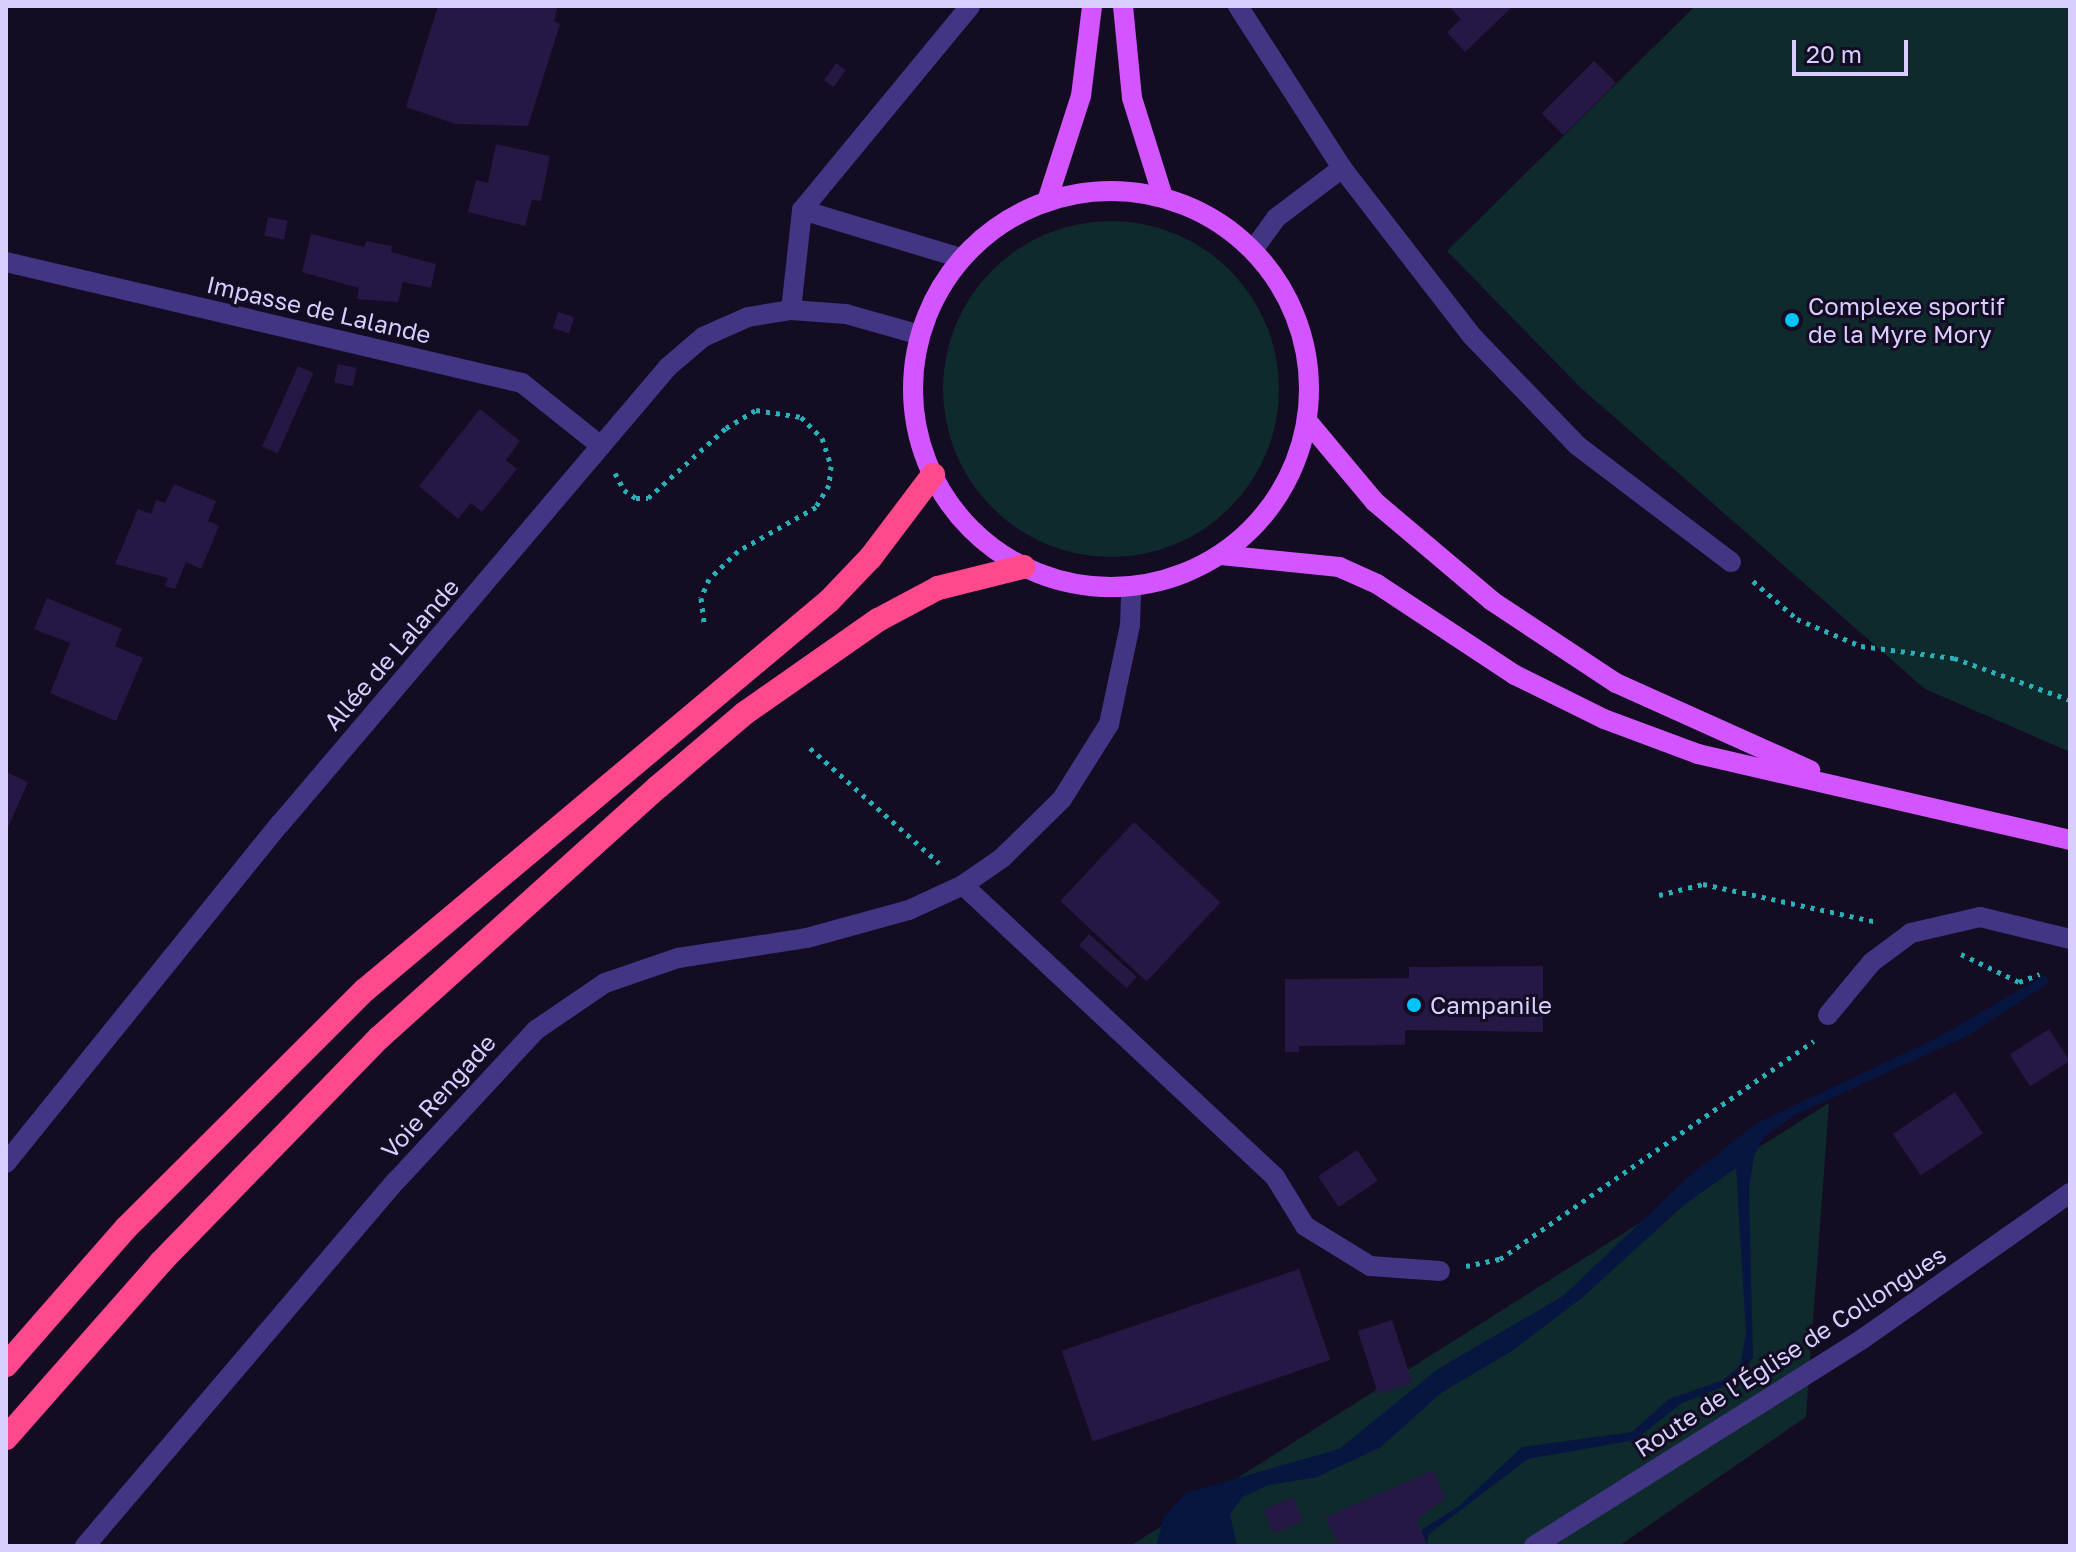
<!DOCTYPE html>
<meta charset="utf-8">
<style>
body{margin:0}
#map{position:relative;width:2076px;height:1552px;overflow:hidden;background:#130c22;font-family:"Golos Text",sans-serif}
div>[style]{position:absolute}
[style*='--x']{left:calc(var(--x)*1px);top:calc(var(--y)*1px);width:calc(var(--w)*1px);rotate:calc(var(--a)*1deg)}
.green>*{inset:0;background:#0f2a2d}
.round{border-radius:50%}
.water>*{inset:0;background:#071641}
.building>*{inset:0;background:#261844;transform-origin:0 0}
.path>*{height:5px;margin-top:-2.5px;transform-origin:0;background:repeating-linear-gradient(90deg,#28b1b9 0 4px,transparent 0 10px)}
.lane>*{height:20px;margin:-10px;padding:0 10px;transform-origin:10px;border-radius:10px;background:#413584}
.street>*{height:20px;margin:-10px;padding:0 10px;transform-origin:10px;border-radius:10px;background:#413584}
.primary>*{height:20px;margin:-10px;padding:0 10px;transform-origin:10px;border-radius:10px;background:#d255ff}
.primary>.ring{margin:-10px;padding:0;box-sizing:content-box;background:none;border:20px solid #d255ff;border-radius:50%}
.highway>*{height:24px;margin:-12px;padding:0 12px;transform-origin:12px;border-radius:12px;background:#ff498c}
.dots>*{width:22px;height:22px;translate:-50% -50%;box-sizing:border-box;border:4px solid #130c22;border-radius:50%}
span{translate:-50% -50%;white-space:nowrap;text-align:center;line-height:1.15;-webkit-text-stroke:6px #130c22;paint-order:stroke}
.poi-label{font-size:24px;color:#d9ceff}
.left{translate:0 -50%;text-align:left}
.street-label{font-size:24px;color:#d9ceff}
.frame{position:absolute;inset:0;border:8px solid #d9ceff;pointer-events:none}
.scale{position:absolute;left:1792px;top:40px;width:116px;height:36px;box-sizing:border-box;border:4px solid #d9ceff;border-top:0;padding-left:10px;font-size:24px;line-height:28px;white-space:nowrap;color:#d9ceff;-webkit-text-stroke:6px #130c22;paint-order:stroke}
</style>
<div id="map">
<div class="green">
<i style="clip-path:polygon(1695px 6px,2070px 6px,2070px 752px,1925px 689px,1581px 388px,1447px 251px)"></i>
<i class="round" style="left:943px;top:221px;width:336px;height:336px"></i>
<i style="clip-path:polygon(1829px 1103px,1806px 1417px,1619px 1546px,1130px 1546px)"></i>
</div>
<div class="water">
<i style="clip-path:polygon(2045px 975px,2049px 983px,1967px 1036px,1795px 1115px,1765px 1136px,1754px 1156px,1749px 1189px,1753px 1358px,1736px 1382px,1682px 1403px,1635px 1440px,1528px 1459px,1428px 1535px,1427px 1545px,1420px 1531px,1459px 1506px,1522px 1447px,1632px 1432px,1669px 1399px,1723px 1380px,1740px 1366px,1746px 1333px,1736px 1168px,1684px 1205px,1583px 1297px,1512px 1351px,1441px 1393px,1381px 1447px,1317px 1477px,1268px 1485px,1243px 1497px,1230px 1514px,1237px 1546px,1156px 1546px,1164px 1517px,1186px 1493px,1339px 1449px,1438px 1369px,1563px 1296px,1687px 1178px,1757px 1123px,1937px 1038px)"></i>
</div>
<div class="building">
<i style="clip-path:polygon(438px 6px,558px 6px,554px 21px,560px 24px,528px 126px,456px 124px,406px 107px)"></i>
<i style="clip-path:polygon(1449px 6px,1513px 6px,1465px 52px,1447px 32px,1461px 19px)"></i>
<i style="left:1594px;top:61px;width:31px;height:74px;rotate:45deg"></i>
<i style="left:836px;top:63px;width:12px;height:21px;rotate:35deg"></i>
<i style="clip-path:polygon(496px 144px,550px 156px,541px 201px,532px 200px,525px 226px,468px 212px,476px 180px,488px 183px)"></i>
<i style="left:268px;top:217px;width:20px;height:19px;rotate:11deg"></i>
<i style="clip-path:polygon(311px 234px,364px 247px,366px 241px,392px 246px,391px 252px,436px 264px,431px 288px,403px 282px,398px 302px,357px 299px,359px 288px,302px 272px)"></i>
<i style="left:558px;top:312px;width:17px;height:17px;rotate:17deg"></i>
<i style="left:338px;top:364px;width:19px;height:19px;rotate:12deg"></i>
<i style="left:298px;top:366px;width:17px;height:88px;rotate:24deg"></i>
<i style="clip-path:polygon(480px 409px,520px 441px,506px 460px,517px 469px,482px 512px,471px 503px,458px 519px,419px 486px)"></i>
<i style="clip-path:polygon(174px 484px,216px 501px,208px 521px,219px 526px,201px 569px,186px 562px,175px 589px,165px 586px,168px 578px,115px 564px,138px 509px,151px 514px,156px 500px,165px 503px)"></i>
<i style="clip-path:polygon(47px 598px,122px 629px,115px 646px,143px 658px,116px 721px,50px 693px,70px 643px,34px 629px)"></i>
<i style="clip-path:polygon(6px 772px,28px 782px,6px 832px)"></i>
<i style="left:1134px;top:822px;width:118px;height:108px;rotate:43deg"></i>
<i style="left:1089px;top:934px;width:64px;height:15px;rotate:42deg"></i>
<i style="clip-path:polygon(1543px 966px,1543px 1032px,1405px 1030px,1405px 1045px,1299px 1046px,1299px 1052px,1285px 1052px,1285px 979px,1409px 978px,1409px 967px)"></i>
<i style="left:2049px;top:1029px;width:38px;height:47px;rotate:57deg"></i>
<i style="left:1955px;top:1092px;width:50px;height:75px;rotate:56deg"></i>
<i style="left:1357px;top:1150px;width:37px;height:47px;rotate:56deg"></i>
<i style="left:1299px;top:1269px;width:96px;height:251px;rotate:71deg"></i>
<i style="left:1392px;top:1320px;width:66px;height:36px;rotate:72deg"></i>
<i style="clip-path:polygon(1434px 1470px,1445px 1499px,1416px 1520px,1428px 1546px,1338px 1546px,1325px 1517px)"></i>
<i style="left:1293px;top:1497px;width:26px;height:32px;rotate:67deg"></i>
</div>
<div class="path">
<i style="--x:615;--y:473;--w:19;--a:62"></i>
<i style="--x:624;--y:490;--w:14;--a:34"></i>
<i style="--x:636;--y:498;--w:12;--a:0"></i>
<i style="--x:648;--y:498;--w:105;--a:-41.9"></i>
<i style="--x:726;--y:428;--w:35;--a:-31"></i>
<i style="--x:756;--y:410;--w:46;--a:8.8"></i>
<i style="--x:801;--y:417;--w:30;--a:45"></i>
<i style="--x:822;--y:438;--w:29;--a:72"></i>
<i style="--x:831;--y:466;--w:19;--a:96"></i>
<i style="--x:829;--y:485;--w:26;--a:121"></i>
<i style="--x:816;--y:507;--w:90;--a:150.6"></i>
<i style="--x:738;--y:551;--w:40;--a:136"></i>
<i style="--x:709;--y:579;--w:21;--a:113"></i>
<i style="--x:701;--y:598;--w:25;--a:83"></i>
<i style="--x:1753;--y:581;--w:58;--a:40.8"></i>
<i style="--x:1797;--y:619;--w:69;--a:22.9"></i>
<i style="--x:1861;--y:646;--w:94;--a:7.4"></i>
<i style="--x:1954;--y:658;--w:123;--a:19.9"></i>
<i style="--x:810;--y:748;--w:173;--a:41.7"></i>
<i style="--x:1659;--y:895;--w:45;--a:-14"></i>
<i style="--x:1703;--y:884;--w:178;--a:12.3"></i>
<i style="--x:1961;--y:954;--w:64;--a:25.8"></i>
<i style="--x:2019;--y:982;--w:22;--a:-21"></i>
<i style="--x:1466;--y:1266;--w:35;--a:-12"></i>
<i style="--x:1500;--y:1259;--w:382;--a:-34.8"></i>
</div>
<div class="lane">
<i style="--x:1238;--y:6;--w:193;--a:57.3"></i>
<i style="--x:802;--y:210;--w:166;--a:16.8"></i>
<i style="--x:1253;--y:250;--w:39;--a:-54"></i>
<i style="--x:1276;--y:218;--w:83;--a:-37.1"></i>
<i style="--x:1342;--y:168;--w:212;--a:52.3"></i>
<i style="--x:1472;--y:336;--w:153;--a:46.1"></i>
<i style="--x:1578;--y:446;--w:192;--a:37.2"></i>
<i style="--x:963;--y:885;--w:427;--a:43.1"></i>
<i style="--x:1275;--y:1177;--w:57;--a:58.5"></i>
<i style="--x:1305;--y:1226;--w:76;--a:31.6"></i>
<i style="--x:1370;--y:1266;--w:70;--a:4.1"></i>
<i style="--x:1828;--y:1015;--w:69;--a:-50.3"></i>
<i style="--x:1872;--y:962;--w:49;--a:-36.6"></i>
<i style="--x:1911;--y:933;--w:71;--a:-13.1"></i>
<i style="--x:1980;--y:917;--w:93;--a:13.7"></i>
</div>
<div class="street">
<i style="--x:6;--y:262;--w:530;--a:13.2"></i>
<i style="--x:522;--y:383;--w:101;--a:38.6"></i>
<i style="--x:791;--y:310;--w:101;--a:-83.7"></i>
<i style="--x:802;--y:210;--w:264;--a:-50.5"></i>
<i style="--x:6;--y:1163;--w:436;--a:-51.1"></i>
<i style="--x:280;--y:824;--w:599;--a:-49.67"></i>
<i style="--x:668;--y:367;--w:46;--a:-40.6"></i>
<i style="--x:703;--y:337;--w:49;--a:-24"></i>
<i style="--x:748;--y:317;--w:44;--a:-9.2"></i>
<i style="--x:791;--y:310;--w:55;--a:4.2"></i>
<i style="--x:846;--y:314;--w:77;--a:15.8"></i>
<i style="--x:85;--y:1546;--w:481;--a:-49.6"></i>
<i style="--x:397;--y:1180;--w:205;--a:-47.2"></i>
<i style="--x:536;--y:1030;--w:83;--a:-34.3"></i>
<i style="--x:605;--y:983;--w:77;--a:-18.9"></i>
<i style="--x:678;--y:958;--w:131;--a:-8.8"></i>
<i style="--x:807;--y:938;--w:106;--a:-15.4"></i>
<i style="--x:909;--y:910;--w:60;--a:-24.8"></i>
<i style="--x:963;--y:885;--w:47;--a:-34.7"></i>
<i style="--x:1002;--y:858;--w:84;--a:-44.5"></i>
<i style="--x:1062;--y:799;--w:89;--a:-57.9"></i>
<i style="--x:1109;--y:724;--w:101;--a:-78"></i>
<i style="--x:1130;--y:625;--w:38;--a:-88"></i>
<i style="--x:1534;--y:1546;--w:386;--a:-32.2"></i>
<i style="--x:1861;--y:1340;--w:256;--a:-35.1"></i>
</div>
<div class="primary">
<i style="--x:1123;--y:6;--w:92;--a:84.4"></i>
<i style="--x:1132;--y:98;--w:104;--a:72.6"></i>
<i class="ring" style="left:913px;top:191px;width:376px;height:376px"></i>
<i style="--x:1047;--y:201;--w:110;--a:-72.1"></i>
<i style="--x:1081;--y:96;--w:91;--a:-83"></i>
<i style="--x:1308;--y:422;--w:104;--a:50.1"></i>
<i style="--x:1375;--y:502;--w:153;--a:40.2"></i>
<i style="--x:1492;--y:601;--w:149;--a:33.5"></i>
<i style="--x:1616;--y:683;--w:213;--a:24.2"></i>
<i style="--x:1221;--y:555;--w:119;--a:5.8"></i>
<i style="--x:1339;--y:567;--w:42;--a:24.1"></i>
<i style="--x:1377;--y:584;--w:165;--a:33.4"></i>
<i style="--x:1515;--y:675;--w:99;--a:26.3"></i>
<i style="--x:1604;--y:719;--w:100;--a:20.4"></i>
<i style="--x:1698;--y:754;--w:382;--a:13"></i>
</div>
<div class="highway">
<i style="--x:6;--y:1365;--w:182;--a:-48.8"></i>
<i style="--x:126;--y:1228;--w:337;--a:-44.9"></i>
<i style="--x:365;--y:990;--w:605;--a:-39.98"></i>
<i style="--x:829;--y:601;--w:61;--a:-46.3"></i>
<i style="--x:871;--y:557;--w:103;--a:-52.9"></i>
<i style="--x:6;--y:1438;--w:235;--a:-48.6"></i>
<i style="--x:161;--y:1262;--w:313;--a:-45.8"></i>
<i style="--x:379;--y:1038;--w:375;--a:-42"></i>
<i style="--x:658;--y:787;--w:114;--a:-40.4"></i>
<i style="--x:745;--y:713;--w:162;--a:-35"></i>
<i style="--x:878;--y:620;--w:68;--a:-28.1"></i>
<i style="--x:938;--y:588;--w:88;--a:-13.9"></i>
</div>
<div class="dots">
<i style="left:1792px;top:320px;background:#00c4f9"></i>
<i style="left:1414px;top:1005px;background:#00c4f9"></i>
</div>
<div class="poi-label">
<span class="left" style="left:1808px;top:320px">Complexe sportif<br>de la Myre Mory</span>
<span class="left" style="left:1430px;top:1005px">Campanile</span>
</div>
<div class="street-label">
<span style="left:319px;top:309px;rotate:13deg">Impasse de Lalande</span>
<span style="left:391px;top:654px;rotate:-49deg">Allée de Lalande</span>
<span style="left:438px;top:1096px;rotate:-48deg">Voie Rengade</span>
<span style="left:1790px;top:1351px;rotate:-33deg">Route de l’Église de Collongues</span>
</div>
<div class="frame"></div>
<div class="scale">20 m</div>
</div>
